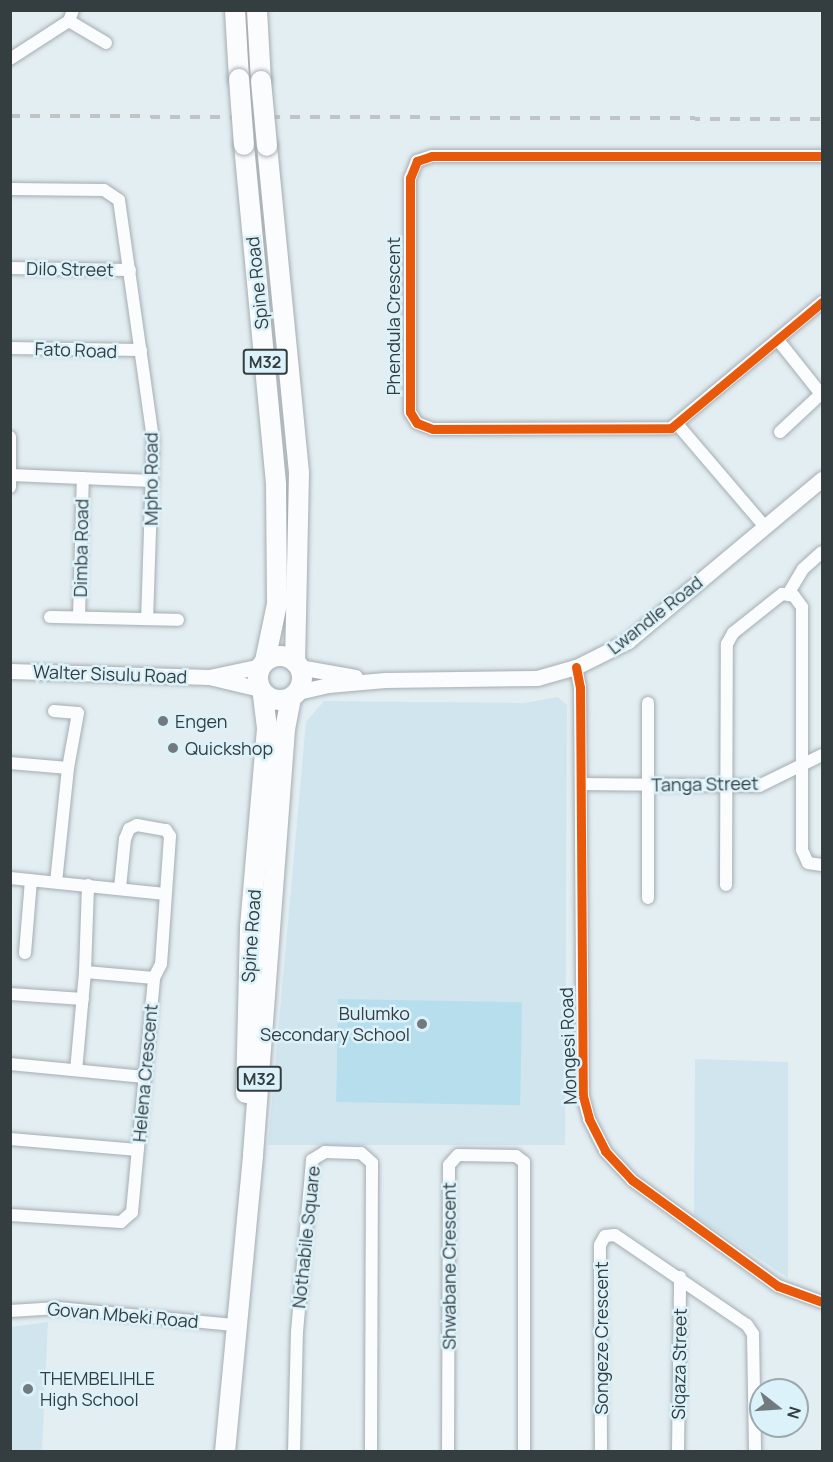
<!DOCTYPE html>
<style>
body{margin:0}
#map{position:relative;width:833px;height:1462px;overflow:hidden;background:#e3eef3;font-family:Manrope,sans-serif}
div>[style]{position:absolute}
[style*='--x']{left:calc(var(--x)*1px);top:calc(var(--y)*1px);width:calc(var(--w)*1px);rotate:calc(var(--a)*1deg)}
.built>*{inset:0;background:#d0e5ee}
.green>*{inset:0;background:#b7deed;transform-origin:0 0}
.roads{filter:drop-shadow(0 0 2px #a5adb1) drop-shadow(0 0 2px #a5adb1)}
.minor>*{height:12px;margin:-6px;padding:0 6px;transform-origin:6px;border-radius:6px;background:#fbfcfd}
.tertiary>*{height:15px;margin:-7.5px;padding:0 7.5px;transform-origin:7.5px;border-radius:7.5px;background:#fbfcfd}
.primary>*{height:20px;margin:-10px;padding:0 10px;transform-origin:10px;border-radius:10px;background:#fbfcfd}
.primary>.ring{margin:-10px;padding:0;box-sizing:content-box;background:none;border:20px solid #fbfcfd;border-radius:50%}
.rail>*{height:4px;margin-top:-2px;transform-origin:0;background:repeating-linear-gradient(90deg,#c1c4c5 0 10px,transparent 0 20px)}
.bridges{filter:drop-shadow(0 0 2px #a5adb1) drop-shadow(0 0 2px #a5adb1)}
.primary-bridge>*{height:20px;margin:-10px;padding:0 10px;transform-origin:10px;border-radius:10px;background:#fbfcfd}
.cycleway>*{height:9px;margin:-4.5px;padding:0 4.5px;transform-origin:4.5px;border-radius:4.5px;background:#e8590c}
.dots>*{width:16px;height:16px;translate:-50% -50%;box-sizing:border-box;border:3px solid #dcf2fa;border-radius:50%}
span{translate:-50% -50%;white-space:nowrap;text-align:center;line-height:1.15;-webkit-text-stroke:5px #dcf2fa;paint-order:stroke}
.shield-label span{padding:2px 4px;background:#dcf2fa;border:2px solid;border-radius:4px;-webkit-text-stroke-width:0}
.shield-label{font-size:16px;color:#343d40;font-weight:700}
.street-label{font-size:18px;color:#343d40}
.poi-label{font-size:18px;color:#343d40}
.left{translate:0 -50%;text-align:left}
.right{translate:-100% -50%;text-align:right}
.frame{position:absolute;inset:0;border:12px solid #343d40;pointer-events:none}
.north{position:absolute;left:749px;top:1378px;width:60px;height:60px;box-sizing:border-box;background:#dcf2fa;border:2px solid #99aab0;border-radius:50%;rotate:107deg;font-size:16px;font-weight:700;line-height:24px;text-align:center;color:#343d40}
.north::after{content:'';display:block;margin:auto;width:21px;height:27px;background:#717b7f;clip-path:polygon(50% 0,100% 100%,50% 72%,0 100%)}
</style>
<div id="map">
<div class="built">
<i style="clip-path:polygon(558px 697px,567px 705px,565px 1145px,268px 1145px,306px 722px,324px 701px,524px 703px)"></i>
<i style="clip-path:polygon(695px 1059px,788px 1062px,788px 1278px,694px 1215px)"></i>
<i style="clip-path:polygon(48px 1322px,42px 1451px,11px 1451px,11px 1327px)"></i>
</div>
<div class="green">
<i style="left:338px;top:999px;width:184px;height:103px;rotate:1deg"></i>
</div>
<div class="roads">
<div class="minor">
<i style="--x:69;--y:21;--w:43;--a:30.7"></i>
<i style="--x:10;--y:59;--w:70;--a:-32.8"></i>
<i style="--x:69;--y:21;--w:12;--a:-70"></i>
<i style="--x:822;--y:156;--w:390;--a:180"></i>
<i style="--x:432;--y:156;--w:16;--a:162"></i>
<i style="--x:417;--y:161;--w:18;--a:112"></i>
<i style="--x:410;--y:178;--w:234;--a:90"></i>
<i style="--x:410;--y:412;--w:13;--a:58"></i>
<i style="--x:417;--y:423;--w:17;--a:21"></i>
<i style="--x:433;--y:429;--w:238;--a:-0.2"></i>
<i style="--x:671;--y:428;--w:197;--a:-39.8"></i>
<i style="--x:10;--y:189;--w:94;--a:0.6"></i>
<i style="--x:104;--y:190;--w:18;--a:34"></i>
<i style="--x:119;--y:200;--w:242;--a:81.9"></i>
<i style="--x:153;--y:440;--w:178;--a:91.9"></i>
<i style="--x:10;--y:268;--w:120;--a:1"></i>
<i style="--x:778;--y:340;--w:69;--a:51.5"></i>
<i style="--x:10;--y:348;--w:131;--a:0.9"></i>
<i style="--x:678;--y:425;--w:134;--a:49.5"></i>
<i style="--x:780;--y:432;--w:57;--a:-42.9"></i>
<i style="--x:10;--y:437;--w:50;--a:90"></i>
<i style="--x:11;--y:475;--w:141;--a:2.4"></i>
<i style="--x:788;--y:594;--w:29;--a:-59"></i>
<i style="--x:803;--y:569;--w:25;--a:-42"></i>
<i style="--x:50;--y:617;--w:128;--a:1.3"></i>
<i style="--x:79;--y:617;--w:139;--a:-88.4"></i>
<i style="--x:576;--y:667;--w:20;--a:79"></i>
<i style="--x:580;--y:687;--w:409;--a:89.6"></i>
<i style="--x:583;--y:1096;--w:24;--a:75"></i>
<i style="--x:589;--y:1119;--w:36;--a:63"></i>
<i style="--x:605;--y:1151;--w:40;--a:47"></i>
<i style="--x:632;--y:1180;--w:180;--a:36"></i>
<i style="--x:778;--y:1286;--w:47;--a:20"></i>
<i style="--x:54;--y:711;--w:24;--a:5"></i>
<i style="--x:78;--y:713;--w:56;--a:100.3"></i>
<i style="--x:68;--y:768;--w:115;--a:96"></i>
<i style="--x:10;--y:763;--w:58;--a:4.9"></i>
<i style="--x:581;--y:784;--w:178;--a:0.6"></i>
<i style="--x:759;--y:786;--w:70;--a:-26.2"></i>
<i style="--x:10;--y:878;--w:156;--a:5.9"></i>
<i style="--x:726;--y:885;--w:241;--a:-89.8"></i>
<i style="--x:727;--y:644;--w:13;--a:-61"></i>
<i style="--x:733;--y:633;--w:63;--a:-38.5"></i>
<i style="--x:782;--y:594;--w:12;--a:9"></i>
<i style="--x:794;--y:596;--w:14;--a:54"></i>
<i style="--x:802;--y:607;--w:243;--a:90"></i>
<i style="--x:802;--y:850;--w:14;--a:65"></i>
<i style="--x:808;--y:863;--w:14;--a:8"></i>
<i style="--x:120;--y:888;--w:49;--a:-84.2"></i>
<i style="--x:125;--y:839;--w:11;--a:-68"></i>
<i style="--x:129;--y:829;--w:9;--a:-27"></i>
<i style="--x:137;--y:825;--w:29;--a:10"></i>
<i style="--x:166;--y:830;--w:7;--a:56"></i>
<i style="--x:170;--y:836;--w:128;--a:94"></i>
<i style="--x:161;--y:964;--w:16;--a:117"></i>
<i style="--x:648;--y:898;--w:195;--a:-90"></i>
<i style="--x:25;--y:953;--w:73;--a:-85.3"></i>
<i style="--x:85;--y:972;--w:87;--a:-88"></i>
<i style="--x:10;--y:994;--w:73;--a:3.9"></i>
<i style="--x:10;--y:1064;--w:135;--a:5.5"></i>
<i style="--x:10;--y:1139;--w:128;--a:4.9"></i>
<i style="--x:10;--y:1215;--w:111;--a:3.6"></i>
<i style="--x:121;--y:1222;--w:15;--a:-42"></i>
<i style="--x:132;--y:1212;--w:235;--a:-84.6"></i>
<i style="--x:154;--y:978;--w:69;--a:-175"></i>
<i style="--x:85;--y:972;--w:98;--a:95.2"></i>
<i style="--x:10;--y:1311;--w:48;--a:-3.6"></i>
<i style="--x:58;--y:1308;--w:179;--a:5.5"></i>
<i style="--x:294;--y:1452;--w:120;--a:-88.6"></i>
<i style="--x:297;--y:1332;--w:173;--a:-85"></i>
<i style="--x:312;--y:1160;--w:15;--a:-32"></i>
<i style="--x:325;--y:1152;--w:36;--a:2"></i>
<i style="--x:361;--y:1153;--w:15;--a:42"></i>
<i style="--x:372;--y:1163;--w:289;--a:90.2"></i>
<i style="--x:448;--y:1452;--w:287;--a:-89.8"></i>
<i style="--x:449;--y:1165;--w:13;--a:-48"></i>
<i style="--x:458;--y:1155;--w:58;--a:1"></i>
<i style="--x:516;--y:1156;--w:10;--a:37"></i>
<i style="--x:524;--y:1162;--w:290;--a:90"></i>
<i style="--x:601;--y:1452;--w:207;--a:-90.3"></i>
<i style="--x:600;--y:1245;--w:10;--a:-61"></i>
<i style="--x:605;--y:1236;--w:10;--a:-6"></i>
<i style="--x:615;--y:1235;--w:160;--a:34.3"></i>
<i style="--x:747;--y:1325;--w:11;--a:56"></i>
<i style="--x:753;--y:1334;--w:118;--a:89"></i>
<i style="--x:678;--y:1452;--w:175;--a:-89.3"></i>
</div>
<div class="tertiary">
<i style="--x:299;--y:667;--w:57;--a:10.1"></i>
<i style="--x:10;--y:671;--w:199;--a:1.7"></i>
<i style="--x:209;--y:677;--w:53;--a:-11.9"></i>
<i style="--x:209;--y:677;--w:52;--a:13.2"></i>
<i style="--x:298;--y:692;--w:31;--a:-13"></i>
<i style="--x:328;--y:685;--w:57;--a:-5"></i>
<i style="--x:385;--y:680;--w:152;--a:-0.8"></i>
<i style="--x:537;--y:678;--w:41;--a:-15.8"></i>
<i style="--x:576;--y:667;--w:58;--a:-26.6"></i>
<i style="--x:628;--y:641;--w:253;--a:-39.9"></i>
</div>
<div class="primary">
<i style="--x:235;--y:10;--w:69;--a:86.7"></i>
<i style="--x:257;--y:10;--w:71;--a:86.8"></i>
<i style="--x:244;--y:145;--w:342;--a:84.6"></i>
<i style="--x:276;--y:485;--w:119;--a:89.5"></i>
<i style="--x:277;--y:604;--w:58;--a:101.9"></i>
<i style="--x:267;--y:146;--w:329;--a:84.4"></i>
<i style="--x:299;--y:473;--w:189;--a:91.2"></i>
<i class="ring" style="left:258px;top:656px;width:24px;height:24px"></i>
<i style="--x:246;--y:1093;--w:166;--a:-88.6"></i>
<i style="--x:250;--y:927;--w:200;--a:-85.1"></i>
<i style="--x:267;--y:728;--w:34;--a:-97"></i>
<i style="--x:225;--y:1452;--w:298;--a:-84.6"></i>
<i style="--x:253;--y:1155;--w:427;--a:-85.7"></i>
<i style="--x:285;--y:729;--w:32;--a:-79"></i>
</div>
</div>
<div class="rail">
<i style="--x:10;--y:116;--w:812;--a:0.21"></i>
</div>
<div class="bridges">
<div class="primary-bridge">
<i style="--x:239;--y:79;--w:66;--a:85.7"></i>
<i style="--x:261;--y:81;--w:65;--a:84.7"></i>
</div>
</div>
<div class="cycleway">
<i style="--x:822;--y:156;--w:390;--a:180"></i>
<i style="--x:432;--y:156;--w:16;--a:162"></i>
<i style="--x:417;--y:161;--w:18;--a:112"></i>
<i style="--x:410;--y:178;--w:234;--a:90"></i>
<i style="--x:410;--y:412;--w:13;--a:58"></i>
<i style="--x:417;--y:423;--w:17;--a:21"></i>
<i style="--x:433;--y:429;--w:238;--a:-0.2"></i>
<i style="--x:671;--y:428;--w:197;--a:-39.8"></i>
<i style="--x:576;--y:667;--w:20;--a:79"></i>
<i style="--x:580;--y:687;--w:409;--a:89.6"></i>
<i style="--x:583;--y:1096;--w:24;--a:75"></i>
<i style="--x:589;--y:1119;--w:36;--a:63"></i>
<i style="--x:605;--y:1151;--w:40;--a:47"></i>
<i style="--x:632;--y:1180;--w:180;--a:36"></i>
<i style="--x:778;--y:1286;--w:47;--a:20"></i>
</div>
<div class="dots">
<i style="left:163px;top:721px;background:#717b7f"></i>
<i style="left:173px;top:748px;background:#717b7f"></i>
<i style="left:422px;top:1024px;background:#717b7f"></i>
<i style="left:28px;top:1389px;background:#717b7f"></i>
</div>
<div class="shield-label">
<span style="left:265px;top:362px">M32</span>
<span style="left:259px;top:1079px">M32</span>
</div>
<div class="street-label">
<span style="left:70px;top:269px;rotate:1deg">Dilo Street</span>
<span style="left:257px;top:283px;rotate:-96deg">Spine Road</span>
<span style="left:393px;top:316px;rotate:-90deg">Phendula Crescent</span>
<span style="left:76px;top:350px;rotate:2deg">Fato Road</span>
<span style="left:151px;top:479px;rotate:-90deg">Mpho Road</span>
<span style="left:81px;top:548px;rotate:-89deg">Dimba Road</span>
<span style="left:655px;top:615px;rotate:-38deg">Lwandle Road</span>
<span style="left:110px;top:674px;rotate:2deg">Walter Sisulu Road</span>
<span style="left:705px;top:784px;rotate:-1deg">Tanga Street</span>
<span style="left:251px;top:936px;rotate:-86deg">Spine Road</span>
<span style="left:568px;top:1046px;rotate:-92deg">Mongesi Road</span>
<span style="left:145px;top:1073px;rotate:-85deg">Helena Crescent</span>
<span style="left:306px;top:1237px;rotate:-84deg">Nothabile Square</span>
<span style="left:449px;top:1266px;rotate:-90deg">Shwabane Crescent</span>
<span style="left:123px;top:1315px;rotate:5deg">Govan Mbeki Road</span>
<span style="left:601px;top:1338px;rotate:-90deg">Songeze Crescent</span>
<span style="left:679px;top:1364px;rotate:-89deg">Siqaza Street</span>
</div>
<div class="poi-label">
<span class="left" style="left:175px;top:721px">Engen</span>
<span class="left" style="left:185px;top:748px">Quickshop</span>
<span class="right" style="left:410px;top:1024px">Bulumko<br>Secondary School</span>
<span class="left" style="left:40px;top:1389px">THEMBELIHLE<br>High School</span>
</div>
<div class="frame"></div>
<div class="north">N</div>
</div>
